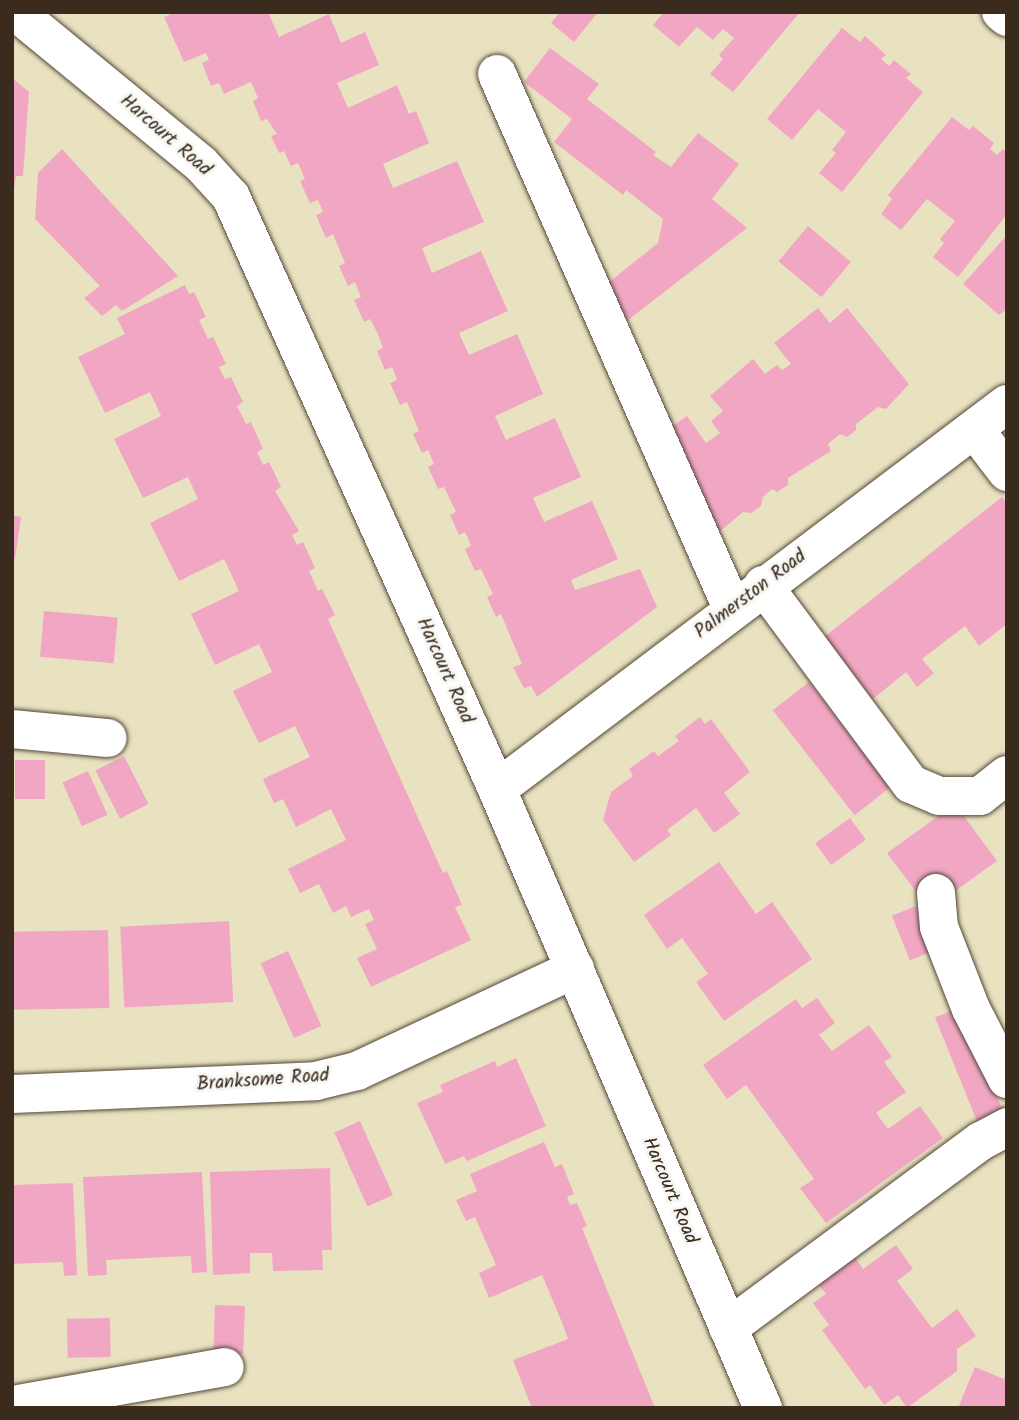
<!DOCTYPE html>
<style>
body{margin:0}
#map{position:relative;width:1019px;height:1420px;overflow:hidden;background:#e8e2c1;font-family:Kalam,sans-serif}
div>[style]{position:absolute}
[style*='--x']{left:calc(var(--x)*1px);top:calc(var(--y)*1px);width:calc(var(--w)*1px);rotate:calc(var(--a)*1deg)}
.building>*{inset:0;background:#f1a7c3;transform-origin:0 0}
.roads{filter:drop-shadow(0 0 2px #554636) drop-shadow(0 0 2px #554636)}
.minor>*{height:38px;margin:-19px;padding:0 19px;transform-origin:19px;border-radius:19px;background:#fff}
.major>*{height:38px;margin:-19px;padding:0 19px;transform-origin:19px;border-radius:19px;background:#fff}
span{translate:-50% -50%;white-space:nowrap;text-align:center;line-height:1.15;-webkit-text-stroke:6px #f6f6f2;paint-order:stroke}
.street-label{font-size:19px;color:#3b2a1e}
.frame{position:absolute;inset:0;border:14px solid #3b2a1e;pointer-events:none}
</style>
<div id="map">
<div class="building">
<i style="clip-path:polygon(176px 12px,268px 12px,279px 37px,329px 14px,341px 43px,365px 32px,379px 65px,337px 83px,348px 108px,397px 85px,409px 114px,416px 111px,429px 143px,383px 164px,393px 188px,457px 161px,484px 222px,422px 248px,432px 273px,481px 251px,508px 311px,459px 333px,469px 355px,517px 334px,543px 394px,495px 416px,506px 440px,555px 418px,581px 477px,533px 498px,544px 522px,592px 501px,618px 559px,571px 580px,575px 590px,640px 569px,657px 607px,537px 697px,531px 686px,524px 688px,513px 667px,522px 664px,501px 614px,496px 617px,487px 597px,493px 594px,481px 569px,475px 571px,465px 549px,471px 546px,468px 538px,465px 532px,459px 535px,450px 515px,456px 512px,444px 487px,438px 489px,428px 467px,434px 464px,428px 450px,422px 453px,413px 434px,419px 431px,407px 402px,400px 405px,390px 383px,397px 380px,395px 374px,392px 367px,385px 370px,377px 351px,383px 348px,377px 332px,370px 319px,364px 322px,354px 300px,361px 297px,355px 282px,348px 286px,339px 266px,345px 263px,333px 234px,326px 238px,316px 215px,323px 212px,318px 200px,310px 203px,300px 181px,305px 179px,298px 163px,291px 166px,284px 151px,279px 153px,271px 136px,277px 134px,267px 119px,261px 121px,253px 101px,258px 98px,251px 82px,224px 94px,219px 83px,211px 86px,202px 63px,209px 60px,206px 53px,184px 62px,164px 17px)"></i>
<i style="clip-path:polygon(560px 12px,598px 12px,574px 42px,551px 23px)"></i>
<i style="clip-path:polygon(664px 12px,800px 12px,733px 92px,710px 74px,723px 59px,719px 55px,734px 38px,723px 29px,713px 40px,697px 27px,679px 47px,653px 25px)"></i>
<i style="clip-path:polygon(842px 28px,860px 42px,865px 36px,886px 55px,881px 59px,889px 66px,894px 60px,911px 74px,906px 78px,923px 92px,842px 192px,819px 173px,836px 153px,832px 150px,846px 132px,818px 109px,792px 140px,767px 119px)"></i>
<i style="clip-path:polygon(550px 48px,599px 84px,587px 99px,656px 152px,653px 155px,671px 167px,698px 133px,739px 164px,712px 199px,747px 228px,628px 320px,603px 287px,658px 243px,663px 219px,626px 190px,623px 195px,554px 142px,572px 119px,524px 82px)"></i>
<i style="clip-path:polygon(12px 78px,29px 92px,23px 176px,16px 176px,14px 190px)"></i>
<i style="clip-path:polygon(952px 117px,969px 130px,973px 126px,994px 143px,990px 149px,997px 155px,1003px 149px,1007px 153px,1007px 214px,958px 277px,933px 257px,944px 243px,940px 239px,955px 221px,927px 199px,901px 230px,881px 214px,892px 199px,888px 195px)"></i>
<i style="clip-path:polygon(62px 149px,178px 276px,122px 311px,116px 305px,102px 316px,84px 298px,100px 286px,35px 219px,38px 173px)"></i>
<i style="left:808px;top:226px;width:56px;height:46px;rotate:40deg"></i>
<i style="clip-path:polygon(1007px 235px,1007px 309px,999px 315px,963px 284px)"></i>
<i style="clip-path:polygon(185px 285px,189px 294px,194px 292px,206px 317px,199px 320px,208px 339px,213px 337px,226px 364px,219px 367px,221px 372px,225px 379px,231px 377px,243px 402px,237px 406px,246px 424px,251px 422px,263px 449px,257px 452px,263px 465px,269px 462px,281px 487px,275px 491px,299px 531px,292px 535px,297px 545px,303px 542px,315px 568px,309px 571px,318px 591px,322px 589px,335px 615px,328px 619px,443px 873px,447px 871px,462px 905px,455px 907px,471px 940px,371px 987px,357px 958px,377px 949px,365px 924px,374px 920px,369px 909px,351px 917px,346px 906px,333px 913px,319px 884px,300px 893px,288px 869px,346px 840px,331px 809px,296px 827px,283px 799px,274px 803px,263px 779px,310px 757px,295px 726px,259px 743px,233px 691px,272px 672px,259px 644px,215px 665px,191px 614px,239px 591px,224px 559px,179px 581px,150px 523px,198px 499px,188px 477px,143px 498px,114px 439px,161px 416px,150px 392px,105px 413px,78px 357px,125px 334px,117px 318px)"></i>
<i style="clip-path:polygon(818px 308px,830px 323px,847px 308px,909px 384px,886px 409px,878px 407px,856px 424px,856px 430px,847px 437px,840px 434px,828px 444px,831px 451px,788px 478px,788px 485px,777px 492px,772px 489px,763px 497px,761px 506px,751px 513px,743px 512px,712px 538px,668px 429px,687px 416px,706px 443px,720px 433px,711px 421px,723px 411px,710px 396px,753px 359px,765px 374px,777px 365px,782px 370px,791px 364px,774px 343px)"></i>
<i style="clip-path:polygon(1002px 497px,1007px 503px,1007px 624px,979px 646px,965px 626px,922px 659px,934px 673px,917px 687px,906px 672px,873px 699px,824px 637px)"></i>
<i style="clip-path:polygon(12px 515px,21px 517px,15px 559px,12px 559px)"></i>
<i style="left:44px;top:611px;width:74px;height:46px;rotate:5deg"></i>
<i style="left:809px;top:682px;width:133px;height:46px;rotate:52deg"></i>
<i style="clip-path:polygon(700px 717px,705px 724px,711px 719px,750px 772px,724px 793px,740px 814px,714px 833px,696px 808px,667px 830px,671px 835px,634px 862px,603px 820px,611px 792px,633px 776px,629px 769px,654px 751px,658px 756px,679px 741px,675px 736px)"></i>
<i style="left:124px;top:756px;width:54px;height:32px;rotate:63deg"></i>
<i style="left:15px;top:760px;width:30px;height:39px"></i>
<i style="left:88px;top:771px;width:48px;height:28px;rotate:66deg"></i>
<i style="clip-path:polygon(955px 804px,997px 861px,955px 891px,942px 874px,917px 893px,887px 853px)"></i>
<i style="left:850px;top:818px;width:27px;height:43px;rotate:54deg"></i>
<i style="clip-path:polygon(719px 862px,756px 914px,772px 902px,812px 959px,724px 1021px,696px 982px,708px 974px,682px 938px,667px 949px,644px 915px)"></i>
<i style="left:916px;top:906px;width:48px;height:26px;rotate:68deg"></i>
<i style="left:229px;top:921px;width:81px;height:109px;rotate:87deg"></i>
<i style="left:108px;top:930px;width:78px;height:96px;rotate:89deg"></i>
<i style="left:288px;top:951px;width:82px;height:30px;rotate:66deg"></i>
<i style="clip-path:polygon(817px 998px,835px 1023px,819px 1035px,832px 1051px,869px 1025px,892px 1057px,884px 1062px,906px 1092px,876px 1113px,888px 1129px,920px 1106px,943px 1138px,826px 1223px,800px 1188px,814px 1179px,746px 1085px,727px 1099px,703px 1065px,796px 999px,802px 1008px)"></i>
<i style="left:961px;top:1007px;width:116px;height:28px;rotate:68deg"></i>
<i style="clip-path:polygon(516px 1058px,546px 1126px,467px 1161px,464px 1156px,445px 1164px,417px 1103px,443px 1092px,440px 1085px,495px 1061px,497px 1067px)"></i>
<i style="left:360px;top:1121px;width:81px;height:28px;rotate:66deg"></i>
<i style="clip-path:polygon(544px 1142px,555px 1167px,562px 1164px,574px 1194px,567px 1197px,570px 1205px,577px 1203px,587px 1226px,582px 1228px,655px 1408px,531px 1406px,513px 1360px,568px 1339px,563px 1325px,542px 1275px,489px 1298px,479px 1273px,496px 1265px,475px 1217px,466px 1221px,456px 1200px,477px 1191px,470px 1174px)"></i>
<i style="clip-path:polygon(330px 1168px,332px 1250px,322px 1250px,323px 1270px,273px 1271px,272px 1253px,250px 1253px,250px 1273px,213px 1275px,210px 1172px)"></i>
<i style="clip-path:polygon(202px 1172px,207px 1272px,192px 1273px,191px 1256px,146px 1258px,106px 1260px,107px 1275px,88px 1276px,83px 1177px)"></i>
<i style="clip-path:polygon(73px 1183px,77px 1275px,64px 1276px,63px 1262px,12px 1264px,12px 1185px)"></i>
<i style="clip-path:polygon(896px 1245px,913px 1269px,897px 1281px,932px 1328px,957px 1309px,976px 1336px,957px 1349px,957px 1371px,907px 1408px,898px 1395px,884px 1405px,870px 1385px,865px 1389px,822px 1330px,829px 1325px,813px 1303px,826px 1294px,816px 1281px,853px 1254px,863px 1269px)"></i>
<i style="left:215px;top:1305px;width:30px;height:48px;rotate:2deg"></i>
<i style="left:110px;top:1318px;width:39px;height:43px;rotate:89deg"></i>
<i style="clip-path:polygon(975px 1367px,1004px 1379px,1007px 1371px,1007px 1408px,958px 1408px)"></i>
</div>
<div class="roads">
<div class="minor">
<i style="--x:16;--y:12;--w:239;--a:39.4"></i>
<i style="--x:201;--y:164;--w:45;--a:47.7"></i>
<i style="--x:231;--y:197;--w:649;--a:65.8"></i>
<i style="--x:497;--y:789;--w:674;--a:66.75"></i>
<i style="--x:497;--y:74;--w:583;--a:66.25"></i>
<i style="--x:975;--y:430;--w:53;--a:52.7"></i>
<i style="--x:763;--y:585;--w:248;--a:53.4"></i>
<i style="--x:911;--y:784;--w:30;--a:23"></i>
<i style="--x:939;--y:796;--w:41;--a:0"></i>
<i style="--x:980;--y:796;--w:34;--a:-38"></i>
<i style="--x:12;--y:729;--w:96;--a:5.4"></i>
<i style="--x:497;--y:789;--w:639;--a:-37.05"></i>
<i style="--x:936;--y:893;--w:34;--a:85"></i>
<i style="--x:939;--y:927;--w:88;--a:68.7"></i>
<i style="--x:971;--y:1009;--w:79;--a:62.8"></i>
<i style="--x:12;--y:1094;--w:304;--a:-2.4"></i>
<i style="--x:316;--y:1081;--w:42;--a:-13.7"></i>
<i style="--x:357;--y:1071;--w:241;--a:-25.1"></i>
<i style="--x:728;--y:1328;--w:315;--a:-36.5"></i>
<i style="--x:981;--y:1141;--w:30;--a:-28"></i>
<i style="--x:12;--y:1405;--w:216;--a:-10.1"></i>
</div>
<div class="major">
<i style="--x:1001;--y:12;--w:8;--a:40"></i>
</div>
</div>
<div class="street-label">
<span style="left:165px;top:136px;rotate:41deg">Harcourt Road</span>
<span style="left:751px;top:595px;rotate:-37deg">Palmerston Road</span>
<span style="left:444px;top:671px;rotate:66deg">Harcourt Road</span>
<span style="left:263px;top:1081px;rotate:-4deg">Branksome Road</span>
<span style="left:669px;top:1191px;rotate:67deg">Harcourt Road</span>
</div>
<div class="frame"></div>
</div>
